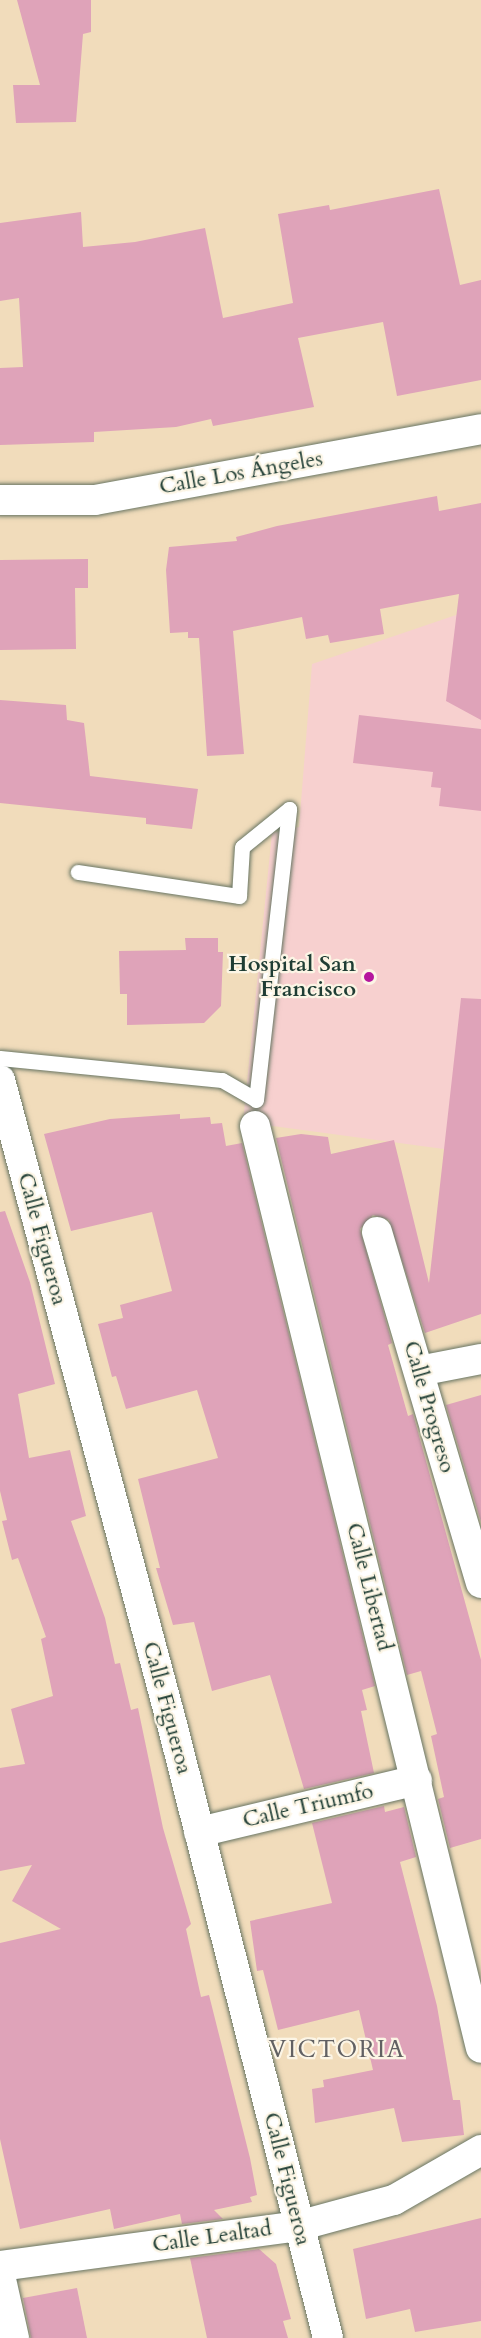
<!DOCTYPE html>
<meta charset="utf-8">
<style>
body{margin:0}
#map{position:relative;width:481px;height:2338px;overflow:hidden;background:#f1dcbb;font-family:Cardo,serif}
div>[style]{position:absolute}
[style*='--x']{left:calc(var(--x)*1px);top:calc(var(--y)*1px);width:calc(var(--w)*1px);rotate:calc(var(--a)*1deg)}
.built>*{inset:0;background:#f7d0cf}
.building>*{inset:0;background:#dfa3b9}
.roads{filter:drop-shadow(0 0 2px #687563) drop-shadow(0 0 2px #687563)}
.service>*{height:15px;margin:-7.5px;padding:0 7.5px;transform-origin:7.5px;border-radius:7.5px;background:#fff}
.minor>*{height:30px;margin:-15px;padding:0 15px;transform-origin:15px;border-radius:15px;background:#fff}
.dots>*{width:16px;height:16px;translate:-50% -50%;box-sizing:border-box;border:3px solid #fcf5e5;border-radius:50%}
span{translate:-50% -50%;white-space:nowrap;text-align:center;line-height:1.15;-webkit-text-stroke:4.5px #fcf5e5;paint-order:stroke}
.street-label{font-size:22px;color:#1f3d34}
.poi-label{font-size:22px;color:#1f3d34;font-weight:700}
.right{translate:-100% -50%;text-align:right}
.neighbourhood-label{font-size:24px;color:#626163;letter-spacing:1.5px}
</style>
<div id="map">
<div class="built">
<i style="clip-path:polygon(459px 614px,481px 615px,481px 1154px,243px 1122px,272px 833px,299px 827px,312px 664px)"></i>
</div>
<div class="building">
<i style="clip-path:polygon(17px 0,91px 0,91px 32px,83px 34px,76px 122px,16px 123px,13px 85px,40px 85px)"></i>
<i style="clip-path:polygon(439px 189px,460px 285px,481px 280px,481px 380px,397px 396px,383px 322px,298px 338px,314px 407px,213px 426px,211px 419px,176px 427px,94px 432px,94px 442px,0 445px,0 368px,23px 367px,19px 298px,0 301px,0 223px,81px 212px,83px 247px,135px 242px,205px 228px,223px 318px,293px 303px,278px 214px,329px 205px,330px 210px)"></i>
<i style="clip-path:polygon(437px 496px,439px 511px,481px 503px,481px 720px,446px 701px,459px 594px,380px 609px,384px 634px,330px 643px,328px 635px,306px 639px,302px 617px,233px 631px,244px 754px,207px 756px,199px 638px,188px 638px,188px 632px,170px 633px,166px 570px,169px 547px,237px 541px,236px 537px,277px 526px)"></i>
<i style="clip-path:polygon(88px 559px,88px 588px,75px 588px,76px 649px,0 650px,0 560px)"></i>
<i style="clip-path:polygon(0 700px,66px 705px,67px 720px,84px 723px,90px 776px,198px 789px,192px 829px,146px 824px,146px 818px,0 803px)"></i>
<i style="clip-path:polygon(359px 715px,481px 729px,481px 811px,439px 806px,441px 788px,431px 787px,433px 772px,353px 763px)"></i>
<i style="clip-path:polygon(185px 938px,218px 938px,218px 952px,223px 952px,221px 1006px,204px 1023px,127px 1025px,127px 994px,120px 994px,119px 951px,186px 950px)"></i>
<i style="clip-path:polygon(461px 998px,481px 999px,481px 1314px,425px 1333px,389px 1220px,373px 1215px,360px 1229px,392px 1343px,388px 1345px,408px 1416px,413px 1414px,481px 1660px,481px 1839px,450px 1848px,438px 1799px,444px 1797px,431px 1736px,437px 1734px,421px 1671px,407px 1675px,276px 1138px,301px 1134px,328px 1137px,331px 1154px,394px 1140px,429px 1283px)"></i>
<i style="clip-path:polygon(180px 1114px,180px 1119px,210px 1117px,211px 1124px,222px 1123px,226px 1146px,242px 1143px,375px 1686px,362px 1690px,367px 1710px,361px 1711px,374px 1773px,304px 1789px,270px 1675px,212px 1691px,194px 1622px,173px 1625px,156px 1568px,160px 1568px,138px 1479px,218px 1458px,197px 1390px,126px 1409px,116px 1376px,112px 1377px,98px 1324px,123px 1318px,120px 1305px,172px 1291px,152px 1212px,71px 1231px,44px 1134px,110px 1119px)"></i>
<i style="clip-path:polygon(5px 1211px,30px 1282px,55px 1384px,18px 1394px,29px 1458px,70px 1450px,86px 1516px,71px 1521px,105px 1618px,115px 1664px,120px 1663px,131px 1710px,138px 1708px,163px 1828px,191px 1924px,186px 1929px,201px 1997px,209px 1995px,250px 2158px,257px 2195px,250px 2197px,252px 2202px,214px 2210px,223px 2219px,182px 2224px,180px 2214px,114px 2229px,110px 2209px,20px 2229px,0 2139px,0 1943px,61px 1929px,12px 1901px,32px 1865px,0 1871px,0 1768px,25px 1764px,11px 1709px,53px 1696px,41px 1639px,46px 1637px,18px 1558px,12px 1560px,2px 1521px,7px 1520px,0 1491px,0 1212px)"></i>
<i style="clip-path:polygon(481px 1395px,481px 1522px,446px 1405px)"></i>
<i style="clip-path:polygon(384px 1806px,385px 1812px,404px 1807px,416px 1857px,400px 1862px,437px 2006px,453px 2100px,460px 2100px,464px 2135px,402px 2142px,394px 2108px,315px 2123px,312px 2089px,324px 2087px,323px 2080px,373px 2070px,359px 2010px,278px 2030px,263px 1970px,257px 1971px,250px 1921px,332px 1903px,312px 1823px)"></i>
<i style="clip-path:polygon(481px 2218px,481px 2321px,415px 2332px,410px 2309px,366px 2319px,353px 2249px)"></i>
<i style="clip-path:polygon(259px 2249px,276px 2264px,291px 2319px,283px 2321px,288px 2338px,207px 2338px,190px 2258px)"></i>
<i style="clip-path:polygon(77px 2288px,87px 2338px,31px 2338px,23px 2298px)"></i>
</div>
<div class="roads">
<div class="service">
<i style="--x:0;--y:1058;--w:223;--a:5.7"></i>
<i style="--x:222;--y:1080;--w:39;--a:30"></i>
<i style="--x:256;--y:1100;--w:293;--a:-83.5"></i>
<i style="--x:289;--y:809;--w:60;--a:141"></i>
<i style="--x:242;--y:847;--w:49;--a:93.5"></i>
<i style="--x:239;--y:896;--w:163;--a:-171.5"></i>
</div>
<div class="minor">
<i style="--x:0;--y:500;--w:95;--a:0"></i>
<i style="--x:95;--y:500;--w:392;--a:-10.4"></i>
<i style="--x:0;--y:1080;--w:671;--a:75.05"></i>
<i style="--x:173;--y:1728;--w:629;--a:75.74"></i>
<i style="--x:255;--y:1126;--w:949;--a:76.23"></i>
<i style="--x:377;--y:1232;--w:366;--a:73.5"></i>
<i style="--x:419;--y:1371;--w:63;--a:-11"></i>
<i style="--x:199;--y:1832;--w:224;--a:-13.4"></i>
<i style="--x:0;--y:2266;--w:301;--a:-7.6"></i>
<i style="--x:298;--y:2226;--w:99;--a:-15.2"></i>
<i style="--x:394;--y:2200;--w:100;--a:-29.9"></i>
<i style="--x:0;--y:2275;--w:65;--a:77.5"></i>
</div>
</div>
<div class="dots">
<i style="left:369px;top:977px;background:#b5179e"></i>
</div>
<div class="street-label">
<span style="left:241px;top:473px;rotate:-10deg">Calle Los Ángeles</span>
<span style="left:42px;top:1239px;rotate:75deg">Calle Figueroa</span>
<span style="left:429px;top:1407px;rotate:74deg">Calle Progreso</span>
<span style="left:369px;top:1587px;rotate:76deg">Calle Libertad</span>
<span style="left:167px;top:1708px;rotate:75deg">Calle Figueroa</span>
<span style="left:308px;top:1806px;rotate:-13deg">Calle Triumfo</span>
<span style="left:287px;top:2179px;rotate:76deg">Calle Figueroa</span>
<span style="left:212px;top:2237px;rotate:-8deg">Calle Lealtad</span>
</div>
<div class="poi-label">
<span class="right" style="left:356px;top:977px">Hospital San<br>Francisco</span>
</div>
<div class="neighbourhood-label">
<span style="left:337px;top:2050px">VICTORIA</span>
</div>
</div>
